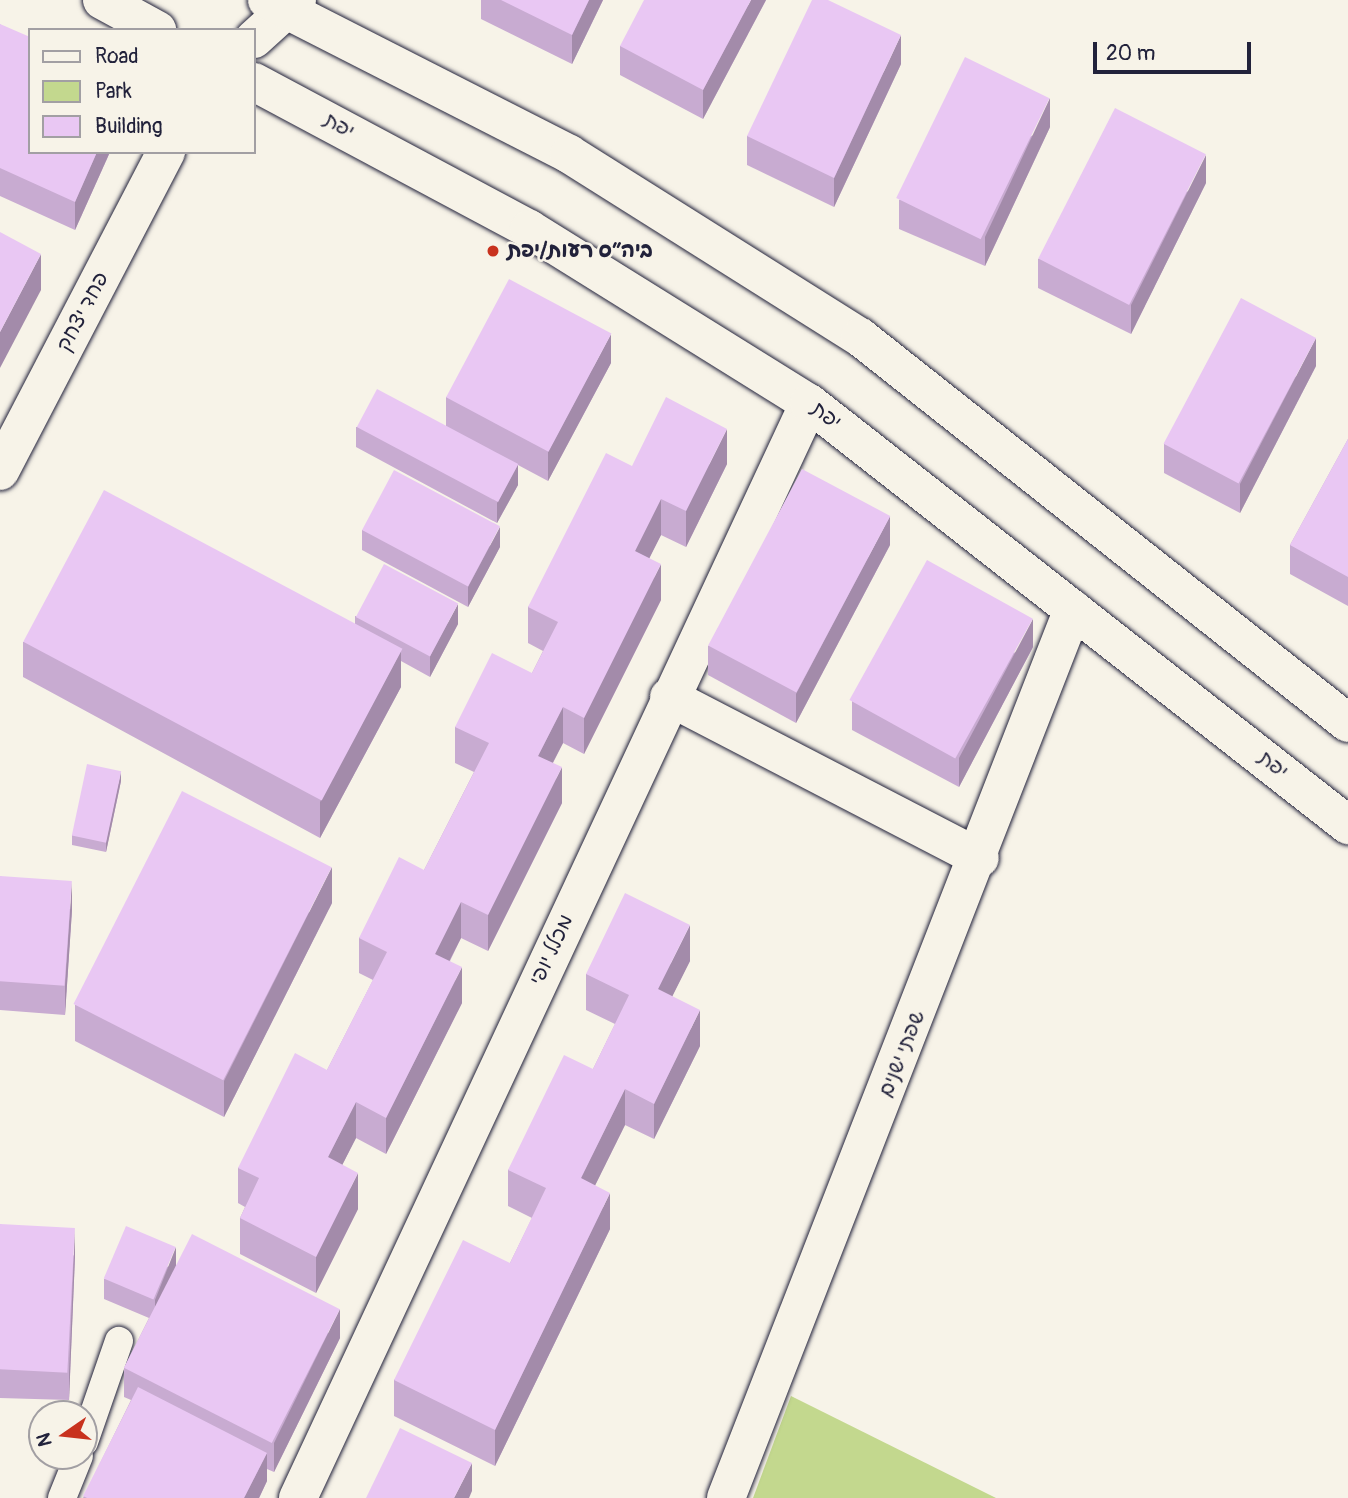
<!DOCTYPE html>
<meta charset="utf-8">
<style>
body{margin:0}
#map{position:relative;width:1348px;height:1498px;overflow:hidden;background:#f7f3e8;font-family:Pangolin,"Playpen Sans Hebrew",sans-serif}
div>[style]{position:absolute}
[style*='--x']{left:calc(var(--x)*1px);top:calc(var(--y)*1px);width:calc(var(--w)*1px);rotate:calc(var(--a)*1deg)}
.green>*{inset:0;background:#c3d88e}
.roads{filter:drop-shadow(0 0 2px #22223b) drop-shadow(0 0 2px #22223b)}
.service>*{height:28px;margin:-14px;padding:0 14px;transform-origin:14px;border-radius:14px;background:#f7f3e8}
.minor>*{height:38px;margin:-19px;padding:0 19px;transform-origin:19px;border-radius:19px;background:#f7f3e8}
.tertiary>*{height:38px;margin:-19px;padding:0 19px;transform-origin:19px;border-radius:19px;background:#f7f3e8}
.wall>*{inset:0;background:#c8abd1}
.shaded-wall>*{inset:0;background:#a38baa}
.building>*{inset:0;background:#e9c7f3;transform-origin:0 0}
.dots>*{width:19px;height:19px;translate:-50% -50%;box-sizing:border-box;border:4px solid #f7f3e8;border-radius:50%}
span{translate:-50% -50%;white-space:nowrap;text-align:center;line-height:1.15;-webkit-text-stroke:5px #f7f3e8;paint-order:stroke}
.street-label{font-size:21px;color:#22223b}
.poi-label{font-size:21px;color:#22223b;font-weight:700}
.left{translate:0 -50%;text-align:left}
.legend{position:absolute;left:28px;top:28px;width:228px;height:126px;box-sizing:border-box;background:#f7f3e8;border:2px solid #a29fa3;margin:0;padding:9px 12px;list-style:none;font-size:21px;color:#22223b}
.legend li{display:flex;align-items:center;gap:14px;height:35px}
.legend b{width:35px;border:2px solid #a29fa3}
.north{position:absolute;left:28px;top:1400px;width:70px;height:70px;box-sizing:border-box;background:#f7f3e8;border:2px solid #a29fa3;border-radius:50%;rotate:256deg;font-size:19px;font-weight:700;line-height:28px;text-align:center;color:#22223b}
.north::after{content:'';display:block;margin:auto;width:24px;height:32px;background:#c8321e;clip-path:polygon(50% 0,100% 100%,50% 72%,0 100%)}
.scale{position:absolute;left:1093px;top:42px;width:158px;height:32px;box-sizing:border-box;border:4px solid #22223b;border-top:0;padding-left:9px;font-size:21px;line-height:24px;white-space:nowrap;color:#22223b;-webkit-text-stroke:5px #f7f3e8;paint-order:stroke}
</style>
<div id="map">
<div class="green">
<i style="clip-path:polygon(791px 1396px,996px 1498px,753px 1498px)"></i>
</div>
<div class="roads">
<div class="service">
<i style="--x:84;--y:1442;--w:107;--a:-70.9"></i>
<i style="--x:62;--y:1498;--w:45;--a:-68"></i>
</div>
<div class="minor">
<i style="--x:254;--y:39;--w:58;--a:-42.2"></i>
<i style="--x:0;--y:471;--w:360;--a:-62.5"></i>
<i style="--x:669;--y:697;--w:350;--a:27.4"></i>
<i style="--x:298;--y:1498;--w:1208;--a:-64.98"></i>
<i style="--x:726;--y:1498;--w:954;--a:-68.68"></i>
</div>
<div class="tertiary">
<i style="--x:102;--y:0;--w:63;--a:28.6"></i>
<i style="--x:267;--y:0;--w:339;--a:27"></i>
<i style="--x:569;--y:154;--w:344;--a:32.2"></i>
<i style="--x:860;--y:337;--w:622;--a:38.34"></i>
<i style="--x:254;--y:82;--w:312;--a:28.1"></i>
<i style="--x:529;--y:229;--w:330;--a:31.9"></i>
<i style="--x:809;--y:403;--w:685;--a:38.06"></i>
</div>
</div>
<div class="wall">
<i style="clip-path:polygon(481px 0,603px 0,572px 64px,481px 19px)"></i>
<i style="clip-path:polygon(766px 0,703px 119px,620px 75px,620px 46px)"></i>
<i style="clip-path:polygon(0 24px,110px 152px,75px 230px,0 196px)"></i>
<i style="clip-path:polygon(901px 64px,834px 207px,747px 165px,747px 136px)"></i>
<i style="clip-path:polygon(1050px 127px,985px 266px,899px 229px,899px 200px)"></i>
<i style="clip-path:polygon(1206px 183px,1131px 334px,1038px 288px,1038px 259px)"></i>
<i style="clip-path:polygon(611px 363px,548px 481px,518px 465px,518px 485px,497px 523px,356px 447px,356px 427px,446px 426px,446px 397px)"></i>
<i style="clip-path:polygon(1316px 366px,1240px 513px,1164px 473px,1164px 444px)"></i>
<i style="clip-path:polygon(1348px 439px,1348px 606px,1290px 574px,1290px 545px)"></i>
<i style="clip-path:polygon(727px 464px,686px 547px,661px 535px,649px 558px,661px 600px,584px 754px,563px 743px,553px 763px,562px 803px,488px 951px,461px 938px,450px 961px,462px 1003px,386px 1154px,356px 1138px,342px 1165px,358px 1209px,316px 1293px,240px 1254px,240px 1218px,245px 1207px,238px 1203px,238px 1168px,327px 1070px,373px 980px,359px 973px,359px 938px,424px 870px,474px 772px,455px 763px,455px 727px,532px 673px,543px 651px,528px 643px,528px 607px,632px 466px)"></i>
<i style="clip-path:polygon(362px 530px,500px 547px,468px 607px,362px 550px)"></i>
<i style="clip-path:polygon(890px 545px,796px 723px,708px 675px,708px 646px)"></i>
<i style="clip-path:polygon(355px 616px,458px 624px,430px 677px,401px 661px,401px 687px,320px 838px,23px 677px,23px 642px,355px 626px)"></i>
<i style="clip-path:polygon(1033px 647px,959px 787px,852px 730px,852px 701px)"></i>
<i style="clip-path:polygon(121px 781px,106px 852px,72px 845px,72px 835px)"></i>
<i style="clip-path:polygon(0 876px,72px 910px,65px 1015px,0 1010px)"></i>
<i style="clip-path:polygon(332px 903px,224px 1117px,75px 1041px,75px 1005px)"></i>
<i style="clip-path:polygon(690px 961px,672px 996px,700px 1046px,654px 1139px,625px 1125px,595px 1185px,610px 1229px,495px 1466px,394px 1416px,394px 1380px,510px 1263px,532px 1218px,508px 1206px,508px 1170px,593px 1069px,615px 1024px,586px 1010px,586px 974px)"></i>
<i style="clip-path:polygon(0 1224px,75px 1256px,69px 1400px,0 1398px)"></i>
<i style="clip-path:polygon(176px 1265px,340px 1338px,274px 1472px,267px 1469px,267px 1481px,259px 1498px,83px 1498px,131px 1400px,124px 1397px,124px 1368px,149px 1318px,104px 1299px,104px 1279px)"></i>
</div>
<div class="shaded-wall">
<i style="clip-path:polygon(589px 0,603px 0,572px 64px,572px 35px)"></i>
<i style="clip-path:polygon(751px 0,766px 0,703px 119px,703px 90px)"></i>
<i style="clip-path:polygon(901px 35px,901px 64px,834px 207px,834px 178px)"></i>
<i style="clip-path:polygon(1050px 98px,1050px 127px,985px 266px,985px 237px)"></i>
<i style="clip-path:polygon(97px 152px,110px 152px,75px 230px,75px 202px)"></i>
<i style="clip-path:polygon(1206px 155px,1206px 183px,1131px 334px,1131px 305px)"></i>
<i style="clip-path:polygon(41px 254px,41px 290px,0 368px,0 332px)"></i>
<i style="clip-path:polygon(611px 334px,611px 363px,548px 481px,548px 452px)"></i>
<i style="clip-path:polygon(1316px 338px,1316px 366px,1240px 513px,1240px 484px)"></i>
<i style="clip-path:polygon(727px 429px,727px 464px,686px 547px,686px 511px)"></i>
<i style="clip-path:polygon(518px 465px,518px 485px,497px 523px,497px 503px)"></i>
<i style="clip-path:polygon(661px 499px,661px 535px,635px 587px,635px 551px)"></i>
<i style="clip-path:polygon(890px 516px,890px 545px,796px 723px,796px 694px)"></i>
<i style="clip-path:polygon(500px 527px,500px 547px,468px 607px,468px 587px)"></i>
<i style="clip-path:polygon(661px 564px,661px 600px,584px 754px,584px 718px)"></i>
<i style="clip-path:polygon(458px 604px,458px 624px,430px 677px,430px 656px)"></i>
<i style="clip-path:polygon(1033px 619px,1033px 647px,959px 787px,959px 758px)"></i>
<i style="clip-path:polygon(401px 651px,401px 687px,320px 838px,320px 802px)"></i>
<i style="clip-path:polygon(563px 707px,563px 743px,538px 791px,538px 756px)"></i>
<i style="clip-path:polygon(562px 767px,562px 803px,488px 951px,488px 915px)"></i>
<i style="clip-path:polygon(121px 771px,121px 781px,106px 852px,106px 841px)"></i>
<i style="clip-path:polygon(332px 867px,332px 903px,224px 1117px,224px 1081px)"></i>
<i style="clip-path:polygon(72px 881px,72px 910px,65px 1015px,65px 986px)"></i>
<i style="clip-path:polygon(461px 902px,461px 938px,435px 989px,435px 954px)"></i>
<i style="clip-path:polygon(690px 925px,690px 961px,658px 1025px,658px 989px)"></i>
<i style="clip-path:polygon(462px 967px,462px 1003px,386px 1154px,386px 1118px)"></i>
<i style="clip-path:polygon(700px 1010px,700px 1046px,654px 1139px,654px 1104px)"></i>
<i style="clip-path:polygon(625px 1089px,625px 1125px,581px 1214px,581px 1178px)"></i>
<i style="clip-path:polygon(356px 1102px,356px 1138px,328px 1193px,328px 1157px)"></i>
<i style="clip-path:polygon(358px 1173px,358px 1209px,316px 1293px,316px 1257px)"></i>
<i style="clip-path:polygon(610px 1193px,610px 1229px,495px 1466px,495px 1430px)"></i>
<i style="clip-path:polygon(75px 1228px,75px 1256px,69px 1400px,69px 1372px)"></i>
<i style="clip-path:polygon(176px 1247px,176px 1268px,155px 1320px,155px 1300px)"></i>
<i style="clip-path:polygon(340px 1309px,340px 1338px,274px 1472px,274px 1443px)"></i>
<i style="clip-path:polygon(267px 1453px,267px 1481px,259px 1498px,244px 1498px)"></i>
<i style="clip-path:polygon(472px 1463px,472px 1491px,469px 1498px,454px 1498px)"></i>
</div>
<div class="building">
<i style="clip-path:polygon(501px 0,589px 0,572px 35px)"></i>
<i style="clip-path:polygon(644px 0,751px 0,703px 90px,620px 46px)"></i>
<i style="clip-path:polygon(812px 0,828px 0,901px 35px,834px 178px,747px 136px)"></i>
<i style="clip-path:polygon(0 24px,30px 37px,30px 152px,97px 152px,75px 202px,0 168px)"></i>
<i style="left:965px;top:57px;width:94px;height:157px;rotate:26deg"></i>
<i style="left:1115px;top:108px;width:102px;height:169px;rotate:27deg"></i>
<i style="clip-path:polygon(0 232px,41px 254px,0 332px)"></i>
<i style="left:509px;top:279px;width:116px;height:134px;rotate:28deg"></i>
<i style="left:1241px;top:298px;width:85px;height:165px;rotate:28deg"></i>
<i style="left:377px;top:389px;width:160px;height:43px;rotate:28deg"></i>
<i style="clip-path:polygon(666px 397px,727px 429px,686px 511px,661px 499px,635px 551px,661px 564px,584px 718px,563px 707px,538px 756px,562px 767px,488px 915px,461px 902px,435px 954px,462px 967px,386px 1118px,356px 1102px,328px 1157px,358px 1173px,316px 1257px,240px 1218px,259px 1178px,238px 1168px,295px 1053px,327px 1070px,387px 952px,359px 938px,399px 857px,424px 870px,489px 743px,455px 727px,492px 653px,532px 673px,558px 622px,528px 607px,606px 453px,632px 466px)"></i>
<i style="clip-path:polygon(1348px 439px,1348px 577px,1290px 545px)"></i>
<i style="left:802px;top:469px;width:100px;height:200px;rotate:28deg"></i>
<i style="left:394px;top:470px;width:120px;height:68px;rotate:28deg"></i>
<i style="left:104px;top:490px;width:338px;height:172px;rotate:28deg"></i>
<i style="left:927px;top:560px;width:121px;height:160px;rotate:29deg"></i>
<i style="left:384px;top:564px;width:84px;height:60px;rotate:28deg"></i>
<i style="left:87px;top:764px;width:35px;height:73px;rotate:12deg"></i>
<i style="left:182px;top:791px;width:168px;height:239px;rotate:27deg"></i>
<i style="left:0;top:876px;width:72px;height:105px;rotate:4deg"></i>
<i style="clip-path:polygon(625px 893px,690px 925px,658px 989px,700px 1010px,654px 1104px,625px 1089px,581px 1178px,610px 1193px,495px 1430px,394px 1380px,463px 1240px,510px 1263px,546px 1188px,508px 1170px,564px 1055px,593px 1069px,629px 995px,586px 974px)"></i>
<i style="left:0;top:1224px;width:75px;height:145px;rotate:3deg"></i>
<i style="left:126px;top:1226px;width:54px;height:57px;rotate:23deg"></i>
<i style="left:192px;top:1234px;width:166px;height:150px;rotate:27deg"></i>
<i style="clip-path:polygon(138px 1387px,267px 1453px,244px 1498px,87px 1498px,83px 1496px)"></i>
<i style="clip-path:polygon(400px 1428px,472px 1463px,454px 1498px,366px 1498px)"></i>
</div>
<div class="dots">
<i style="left:493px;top:251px;background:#c8321e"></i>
</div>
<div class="street-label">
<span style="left:339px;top:126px;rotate:29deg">יפת</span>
<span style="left:83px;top:312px;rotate:-62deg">פחד יצחק</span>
<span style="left:826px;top:416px;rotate:37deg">יפת</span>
<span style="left:1273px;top:765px;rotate:38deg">יפת</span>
<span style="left:552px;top:950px;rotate:-65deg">מכלל יופי</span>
<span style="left:902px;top:1054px;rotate:-68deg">שפתי ישנים</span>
</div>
<div class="poi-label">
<span class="left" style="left:507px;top:251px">ביה״ס רעות/יפת</span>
</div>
<ul class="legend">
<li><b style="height:9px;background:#f7f3e8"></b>Road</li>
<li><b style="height:19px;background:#c3d88e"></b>Park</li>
<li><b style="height:19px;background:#e9c7f3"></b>Building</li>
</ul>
<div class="north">N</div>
<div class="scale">20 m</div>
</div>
